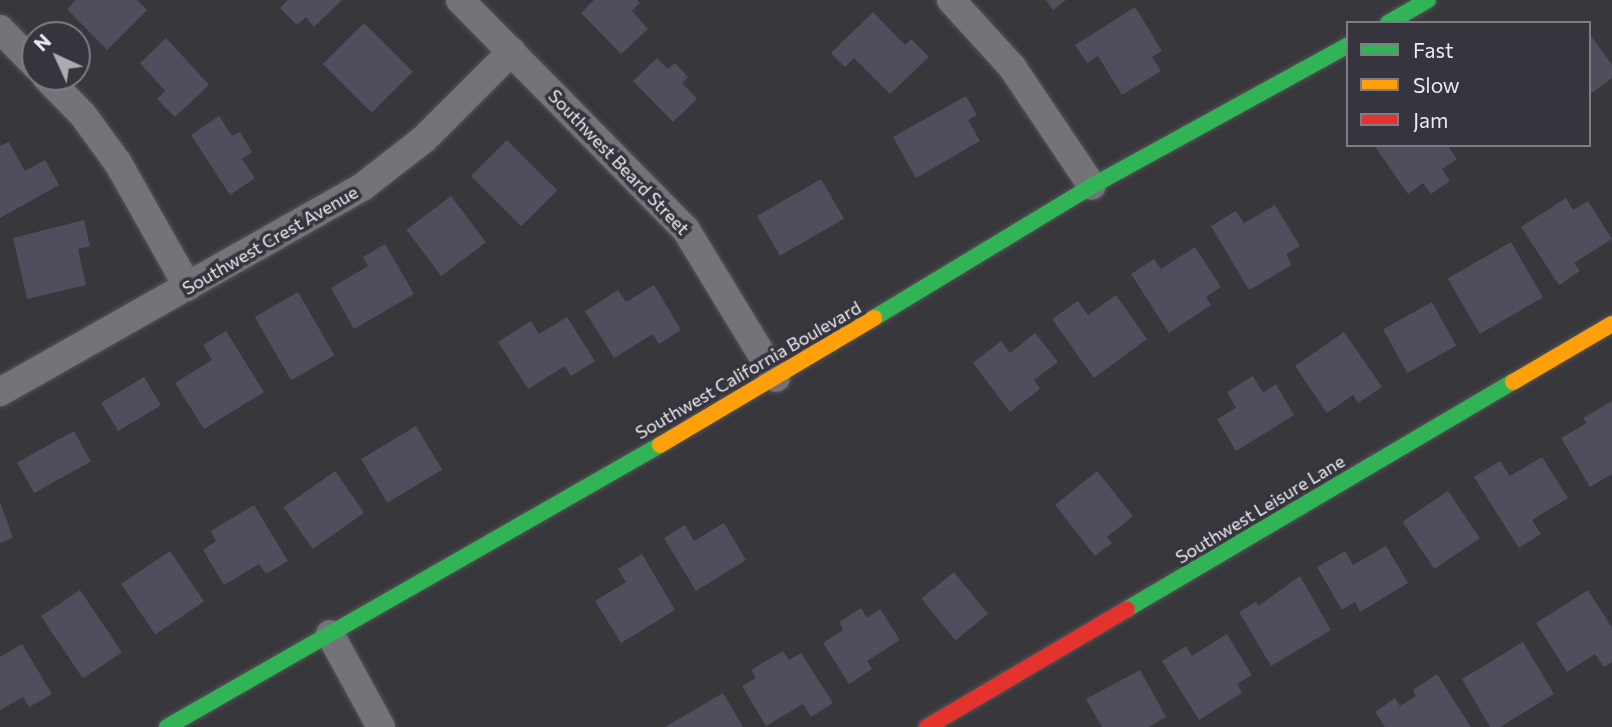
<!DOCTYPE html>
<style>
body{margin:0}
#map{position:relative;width:1612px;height:727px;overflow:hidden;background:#37373c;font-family:Commissioner,sans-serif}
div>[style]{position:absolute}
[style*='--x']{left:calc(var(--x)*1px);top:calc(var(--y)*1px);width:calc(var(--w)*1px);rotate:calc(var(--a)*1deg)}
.building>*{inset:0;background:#504e5c;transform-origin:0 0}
.roads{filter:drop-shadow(0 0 2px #545458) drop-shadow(0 0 2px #545458)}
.street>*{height:28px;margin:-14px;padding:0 14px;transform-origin:14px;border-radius:14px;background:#747378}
.fast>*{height:16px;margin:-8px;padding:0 8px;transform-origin:8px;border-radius:8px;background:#30b455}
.slow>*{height:16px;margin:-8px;padding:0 8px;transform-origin:8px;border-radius:8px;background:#ff9f0a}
.jam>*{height:16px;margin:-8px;padding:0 8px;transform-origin:8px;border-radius:8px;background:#e5322d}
span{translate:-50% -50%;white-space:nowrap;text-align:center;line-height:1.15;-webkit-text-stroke:7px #36353e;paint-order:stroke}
.street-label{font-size:18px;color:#eaeaef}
.legend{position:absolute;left:1346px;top:21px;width:245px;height:126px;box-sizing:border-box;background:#36353e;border:2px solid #7e7d85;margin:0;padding:9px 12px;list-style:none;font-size:21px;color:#eaeaef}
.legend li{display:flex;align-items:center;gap:14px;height:35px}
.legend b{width:35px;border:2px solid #7e7d85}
.north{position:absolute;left:21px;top:21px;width:70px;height:70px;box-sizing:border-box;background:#36353e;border:2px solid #7e7d85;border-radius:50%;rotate:315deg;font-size:19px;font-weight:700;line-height:28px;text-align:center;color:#eaeaef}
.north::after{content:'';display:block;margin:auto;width:24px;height:32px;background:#ababb0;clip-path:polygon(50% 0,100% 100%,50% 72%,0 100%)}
</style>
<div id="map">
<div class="building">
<i style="clip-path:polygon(76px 0,137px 0,147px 10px,107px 50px,67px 9px)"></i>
<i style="clip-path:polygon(288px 0,342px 0,314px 27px,306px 17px,297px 25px,280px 8px)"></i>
<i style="clip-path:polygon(594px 0,637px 0,640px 3px,632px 11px,648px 29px,621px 54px,581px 13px)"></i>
<i style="clip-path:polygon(1046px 0,1066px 0,1053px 10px)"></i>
<i style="clip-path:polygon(1135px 7px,1162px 51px,1152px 57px,1161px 71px,1122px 95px,1098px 56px,1087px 63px,1075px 45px)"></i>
<i style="clip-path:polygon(873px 12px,905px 45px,911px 39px,929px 57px,890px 94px,854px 58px,845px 67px,831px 53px)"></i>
<i style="left:364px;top:23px;width:69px;height:58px;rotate:45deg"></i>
<i style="clip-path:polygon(1589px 33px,1612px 65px,1612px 78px,1589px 95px)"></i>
<i style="clip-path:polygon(166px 38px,209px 85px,175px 117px,157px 99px,165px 91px,140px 63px)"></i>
<i style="clip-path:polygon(657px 58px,668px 69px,675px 63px,688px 77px,682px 83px,697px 99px,673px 122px,633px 81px)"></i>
<i style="clip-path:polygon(966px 96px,977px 115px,968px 120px,980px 141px,916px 178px,893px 137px)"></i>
<i style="clip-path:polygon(219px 116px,232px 136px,240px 132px,252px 152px,242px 159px,255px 178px,230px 195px,191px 135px)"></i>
<i style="left:507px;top:140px;width:71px;height:51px;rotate:45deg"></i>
<i style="clip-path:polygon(9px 142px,25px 171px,45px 160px,59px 185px,0 218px,0 146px)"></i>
<i style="clip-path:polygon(1374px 145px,1447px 145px,1457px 159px,1442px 169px,1450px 181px,1431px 194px,1423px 183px,1408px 194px)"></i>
<i style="left:821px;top:179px;width:46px;height:74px;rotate:60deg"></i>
<i style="left:451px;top:196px;width:58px;height:56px;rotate:53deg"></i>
<i style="clip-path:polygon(1566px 198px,1573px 210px,1588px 201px,1612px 239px,1574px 263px,1580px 271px,1559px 285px,1521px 227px)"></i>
<i style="clip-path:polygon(1275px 205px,1300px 246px,1286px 254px,1292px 265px,1249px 290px,1211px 226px,1236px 211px,1244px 223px)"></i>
<i style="clip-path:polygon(84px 220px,90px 246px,78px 249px,86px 285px,27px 299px,13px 238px)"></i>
<i style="left:1511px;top:242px;width:64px;height:73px;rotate:60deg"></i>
<i style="clip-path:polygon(385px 244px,414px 294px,354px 329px,331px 288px,368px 266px,363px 257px)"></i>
<i style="clip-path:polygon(1195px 247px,1221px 287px,1206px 297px,1211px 305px,1169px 333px,1131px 274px,1154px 259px,1161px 269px)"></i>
<i style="clip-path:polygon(654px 285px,681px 330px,659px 344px,653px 334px,614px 358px,585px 311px,618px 290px,626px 302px)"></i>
<i style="left:298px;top:292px;width:73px;height:50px;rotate:60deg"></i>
<i style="clip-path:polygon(1116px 295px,1147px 339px,1094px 378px,1052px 319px,1078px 301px,1088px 315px)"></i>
<i style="left:1432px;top:302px;width:50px;height:56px;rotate:61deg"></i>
<i style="clip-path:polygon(567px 317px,595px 361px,571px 376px,565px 366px,528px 389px,498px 342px,531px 321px,539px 334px)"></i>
<i style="clip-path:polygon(226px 331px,264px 392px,204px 429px,175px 383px,212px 360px,203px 345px)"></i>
<i style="clip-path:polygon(1344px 332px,1382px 387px,1358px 403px,1353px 395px,1327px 413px,1295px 366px)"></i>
<i style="clip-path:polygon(1035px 333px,1058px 362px,1034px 380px,1040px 389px,1010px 412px,973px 363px,1001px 341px,1010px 353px)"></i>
<i style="clip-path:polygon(1253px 376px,1263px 393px,1276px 384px,1294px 415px,1236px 451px,1217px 419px,1236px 408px,1227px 392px)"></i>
<i style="left:144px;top:377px;width:33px;height:50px;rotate:59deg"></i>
<i style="clip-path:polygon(1612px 401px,1612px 474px,1590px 487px,1561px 438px,1587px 423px,1583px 418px)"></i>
<i style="left:416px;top:426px;width:51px;height:64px;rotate:59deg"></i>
<i style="left:74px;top:431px;width:35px;height:65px;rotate:61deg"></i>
<i style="clip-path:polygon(1542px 457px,1568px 498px,1532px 520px,1541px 534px,1519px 548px,1474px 477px,1500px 461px,1510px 476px)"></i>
<i style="left:335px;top:471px;width:51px;height:63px;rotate:55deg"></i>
<i style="clip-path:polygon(1097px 471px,1133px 516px,1107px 537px,1112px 543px,1095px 556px,1055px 505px)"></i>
<i style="left:1448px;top:491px;width:57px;height:55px;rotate:56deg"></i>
<i style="clip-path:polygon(0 502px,13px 538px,0 543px)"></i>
<i style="clip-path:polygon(254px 505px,288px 561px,266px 574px,259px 564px,224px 585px,203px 550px,216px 541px,211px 531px)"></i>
<i style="clip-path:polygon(724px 523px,746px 560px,696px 591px,664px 538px,685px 525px,694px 541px)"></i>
<i style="clip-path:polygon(1386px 546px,1408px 583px,1360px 612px,1355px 602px,1342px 610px,1317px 567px,1345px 551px,1353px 565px)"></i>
<i style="left:170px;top:551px;width:61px;height:59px;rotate:56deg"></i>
<i style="clip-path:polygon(642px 554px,675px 610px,621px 643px,595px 601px,626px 582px,618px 569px)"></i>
<i style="left:954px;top:572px;width:54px;height:42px;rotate:51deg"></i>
<i style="clip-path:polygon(1300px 576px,1331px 630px,1271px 666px,1239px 612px,1256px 602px,1258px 606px)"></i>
<i style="left:80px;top:590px;width:75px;height:47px;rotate:56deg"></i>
<i style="clip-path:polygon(1588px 590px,1612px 628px,1612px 662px,1604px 667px,1595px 654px,1567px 672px,1536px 623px)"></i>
<i style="clip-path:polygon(861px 608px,867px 618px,880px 609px,900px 640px,867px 661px,872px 669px,849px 684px,823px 643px,843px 630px,839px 622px)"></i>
<i style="clip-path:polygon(1227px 634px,1252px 675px,1237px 684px,1242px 693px,1199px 720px,1162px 661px,1186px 646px,1192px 656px)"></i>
<i style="clip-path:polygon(1523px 642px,1554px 694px,1500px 727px,1490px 727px,1462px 679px)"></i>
<i style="clip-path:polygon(22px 644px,52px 694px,29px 707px,23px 697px,0 710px,0 657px)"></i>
<i style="clip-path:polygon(783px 651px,789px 660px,801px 653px,833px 703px,811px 717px,803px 704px,766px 726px,742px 686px,756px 678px,751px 670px)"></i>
<i style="clip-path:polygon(1140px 670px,1166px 717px,1149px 727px,1102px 727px,1086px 699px)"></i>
<i style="clip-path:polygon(1437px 674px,1471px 727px,1385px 727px,1375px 712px,1395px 698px,1400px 706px,1416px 696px,1413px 690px)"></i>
<i style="clip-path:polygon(723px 693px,743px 727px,665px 727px)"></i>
</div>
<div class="roads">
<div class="street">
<i style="--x:460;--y:0;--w:322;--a:45.5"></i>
<i style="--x:686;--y:230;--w:173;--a:58.7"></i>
<i style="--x:951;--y:0;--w:91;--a:47.7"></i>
<i style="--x:1012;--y:67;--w:143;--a:56.1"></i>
<i style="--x:0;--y:29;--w:50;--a:45.8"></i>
<i style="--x:46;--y:77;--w:53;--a:45.8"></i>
<i style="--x:83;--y:115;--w:59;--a:53.9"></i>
<i style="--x:118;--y:163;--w:142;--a:60.6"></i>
<i style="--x:0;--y:392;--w:415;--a:-29.5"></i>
<i style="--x:361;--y:188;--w:80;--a:-37.9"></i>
<i style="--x:424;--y:139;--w:124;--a:-45"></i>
<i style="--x:330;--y:634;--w:106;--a:61.3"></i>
</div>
<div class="fast">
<i style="--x:1388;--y:23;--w:46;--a:-29.9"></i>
<i style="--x:874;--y:318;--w:255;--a:-31.2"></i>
<i style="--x:1092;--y:186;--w:292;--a:-28.8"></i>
<i style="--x:1127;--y:609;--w:448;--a:-30.5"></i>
<i style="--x:167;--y:727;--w:568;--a:-29.77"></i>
</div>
<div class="slow">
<i style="--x:1513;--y:382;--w:115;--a:-30.4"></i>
<i style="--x:660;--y:445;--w:249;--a:-30.7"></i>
</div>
<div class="jam">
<i style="--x:927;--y:727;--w:232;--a:-30.5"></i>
</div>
</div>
<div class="street-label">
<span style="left:619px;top:162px;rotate:46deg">Southwest Beard Street</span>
<span style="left:270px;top:240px;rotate:-30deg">Southwest Crest Avenue</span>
<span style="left:748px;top:370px;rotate:-30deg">Southwest California Boulevard</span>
<span style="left:1260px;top:509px;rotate:-31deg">Southwest Leisure Lane</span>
</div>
<ul class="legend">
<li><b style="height:9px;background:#30b455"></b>Fast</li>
<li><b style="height:9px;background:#ff9f0a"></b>Slow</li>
<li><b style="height:9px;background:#e5322d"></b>Jam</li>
</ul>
<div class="north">N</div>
</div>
